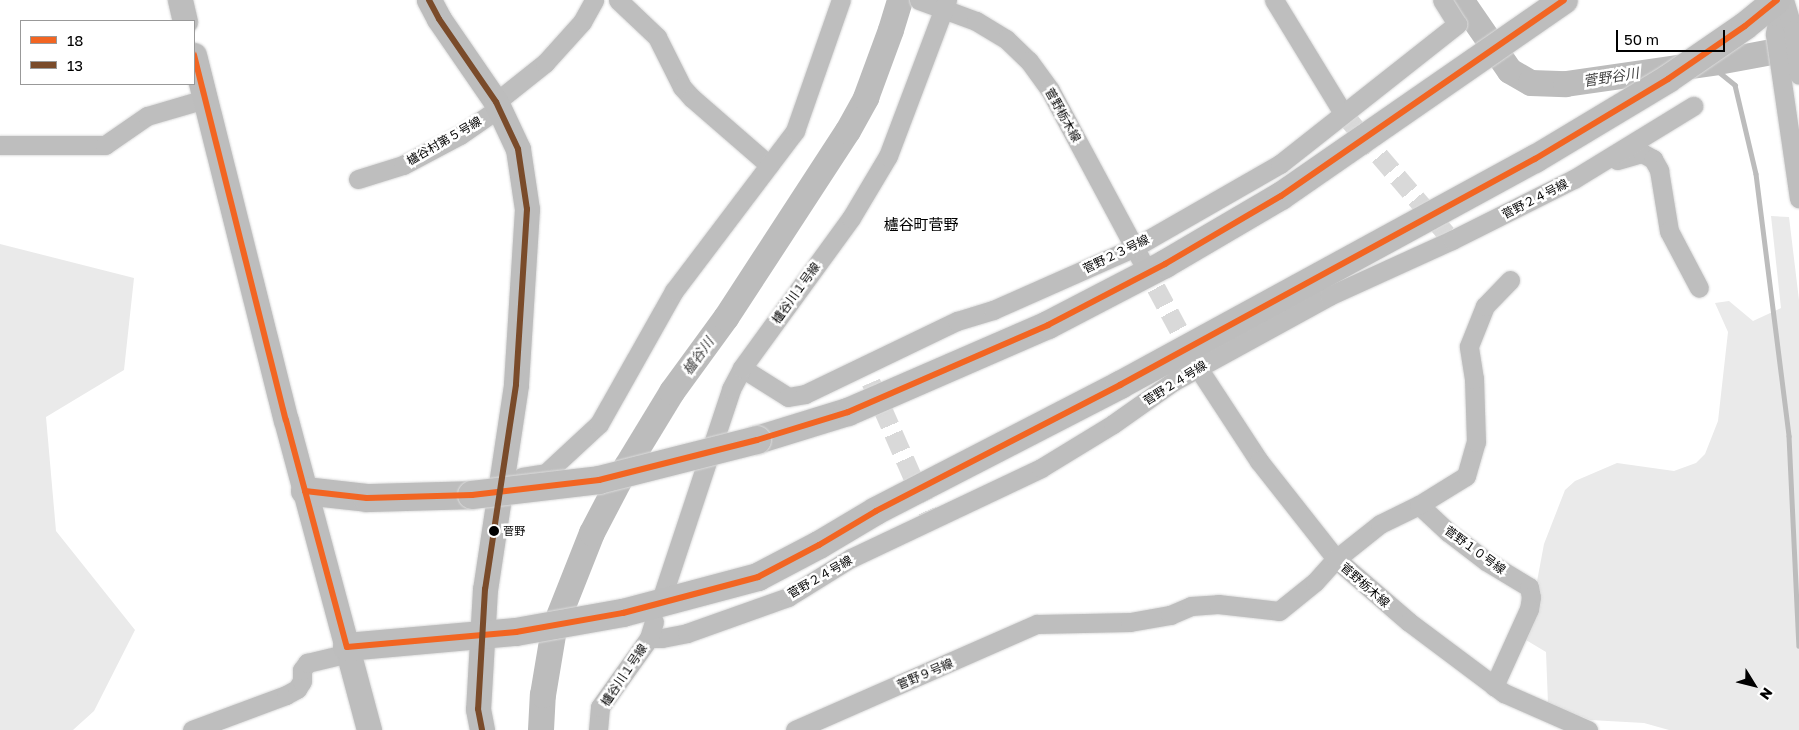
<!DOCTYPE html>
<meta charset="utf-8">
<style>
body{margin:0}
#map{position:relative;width:1799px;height:730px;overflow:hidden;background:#fff;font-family:"Golos Text","Noto Sans JP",sans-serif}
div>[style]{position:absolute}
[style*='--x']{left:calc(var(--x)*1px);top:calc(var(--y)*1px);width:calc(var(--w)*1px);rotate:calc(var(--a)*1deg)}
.green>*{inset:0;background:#eaeaea}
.stream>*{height:4.5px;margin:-2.25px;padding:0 2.25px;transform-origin:2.25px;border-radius:2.25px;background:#bcbcbc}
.river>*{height:26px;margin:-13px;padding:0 13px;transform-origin:13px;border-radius:13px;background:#bcbcbc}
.minor-tunnel>*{height:19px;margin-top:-9.5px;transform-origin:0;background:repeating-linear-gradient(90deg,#d9d9d9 0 19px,transparent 0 28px)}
.roads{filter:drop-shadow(0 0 1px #dbdbdb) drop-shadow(0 0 1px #dbdbdb)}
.minor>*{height:19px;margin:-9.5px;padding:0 9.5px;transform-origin:9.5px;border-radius:9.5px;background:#bebebe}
.major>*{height:25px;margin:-12.5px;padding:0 12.5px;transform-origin:12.5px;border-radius:12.5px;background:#bdbdbd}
.highway>*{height:28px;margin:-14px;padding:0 14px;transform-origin:14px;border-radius:14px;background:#bdbdbd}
.bridges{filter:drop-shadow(0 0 1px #dbdbdb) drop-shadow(0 0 1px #dbdbdb)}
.highway-bridge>*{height:28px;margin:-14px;padding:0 14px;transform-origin:14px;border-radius:14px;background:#bdbdbd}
.bus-1>*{height:6px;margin:-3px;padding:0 3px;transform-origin:3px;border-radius:3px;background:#f26522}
.bus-2>*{height:6px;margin:-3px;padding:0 3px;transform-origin:3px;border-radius:3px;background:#7a4b2a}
.dots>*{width:14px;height:14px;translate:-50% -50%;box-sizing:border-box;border:2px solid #fff;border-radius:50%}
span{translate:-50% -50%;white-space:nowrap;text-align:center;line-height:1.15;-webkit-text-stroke:5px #fff;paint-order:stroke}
.bus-label{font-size:11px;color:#000}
.left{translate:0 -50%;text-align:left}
.street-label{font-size:12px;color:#000}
.water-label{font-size:14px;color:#414141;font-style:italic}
.quarter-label{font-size:15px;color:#000}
.legend{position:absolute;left:20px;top:20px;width:175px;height:65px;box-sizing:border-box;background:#fff;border:1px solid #999;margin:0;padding:6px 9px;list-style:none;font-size:15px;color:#000}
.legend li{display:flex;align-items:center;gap:10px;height:25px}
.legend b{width:25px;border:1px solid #999}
.north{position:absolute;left:1729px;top:660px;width:50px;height:50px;-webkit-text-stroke:4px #fff;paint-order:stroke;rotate:126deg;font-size:14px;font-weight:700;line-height:20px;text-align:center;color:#000}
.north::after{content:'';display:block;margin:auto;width:18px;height:22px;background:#000;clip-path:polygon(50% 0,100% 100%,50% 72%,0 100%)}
.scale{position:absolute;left:1616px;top:30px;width:109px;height:22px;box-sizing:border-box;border:2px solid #000;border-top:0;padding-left:6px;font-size:15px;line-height:18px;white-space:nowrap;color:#000;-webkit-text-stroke:4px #fff;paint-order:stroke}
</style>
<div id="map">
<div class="green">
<i style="clip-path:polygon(1771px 216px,1789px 217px,1799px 300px,1799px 730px,1669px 730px,1644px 723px,1590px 720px,1548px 704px,1546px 652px,1526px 640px,1544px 544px,1565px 490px,1575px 481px,1617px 463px,1674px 471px,1696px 463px,1705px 454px,1718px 421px,1728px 332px,1715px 303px,1729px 301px,1753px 321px,1781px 308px)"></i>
<i style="clip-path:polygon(0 244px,134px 278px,124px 370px,46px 417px,56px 531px,135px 630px,94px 711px,73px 730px,0 730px)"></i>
</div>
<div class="stream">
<i style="--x:1708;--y:63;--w:35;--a:39"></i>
<i style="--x:1735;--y:85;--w:91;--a:76.7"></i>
<i style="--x:1756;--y:174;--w:264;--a:82.8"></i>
<i style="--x:1789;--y:436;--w:210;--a:87.3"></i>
</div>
<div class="river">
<i style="--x:1461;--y:0;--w:86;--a:55.4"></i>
<i style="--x:1510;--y:71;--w:24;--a:30"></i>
<i style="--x:1531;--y:83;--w:35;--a:2"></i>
<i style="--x:1566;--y:84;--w:154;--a:-8.2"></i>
<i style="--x:1718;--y:62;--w:82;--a:-10.5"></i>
<i style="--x:541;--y:730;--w:35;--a:-87"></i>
<i style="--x:543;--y:695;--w:67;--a:-80.5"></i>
<i style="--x:554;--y:629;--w:103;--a:-68.4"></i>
<i style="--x:592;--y:533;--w:76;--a:-62.4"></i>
<i style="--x:627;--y:466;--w:87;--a:-58.7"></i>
<i style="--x:672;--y:392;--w:92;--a:-53.9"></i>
<i style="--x:726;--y:318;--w:223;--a:-56.9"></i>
<i style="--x:848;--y:131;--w:38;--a:-61"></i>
<i style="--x:866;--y:98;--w:72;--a:-69.8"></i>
<i style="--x:891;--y:30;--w:31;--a:-73"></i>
</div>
<div class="minor-tunnel">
<i style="--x:1343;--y:113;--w:167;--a:49.4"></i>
<i style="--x:1143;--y:263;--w:108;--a:61.8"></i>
<i style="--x:871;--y:382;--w:142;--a:66.3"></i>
</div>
<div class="roads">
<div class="minor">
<i style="--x:618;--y:0;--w:54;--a:43.5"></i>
<i style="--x:657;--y:37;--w:56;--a:63.4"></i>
<i style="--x:682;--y:87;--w:15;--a:48"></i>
<i style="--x:692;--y:98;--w:102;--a:41"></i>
<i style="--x:919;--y:0;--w:61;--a:20.2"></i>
<i style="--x:976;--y:21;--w:35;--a:31"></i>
<i style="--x:1006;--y:39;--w:32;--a:44"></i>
<i style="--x:1029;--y:61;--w:36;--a:54"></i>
<i style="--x:1050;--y:90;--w:193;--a:61.8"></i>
<i style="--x:1274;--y:0;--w:132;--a:58.6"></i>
<i style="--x:1782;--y:0;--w:35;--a:102"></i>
<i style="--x:1775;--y:34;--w:166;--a:81.7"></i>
<i style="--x:1784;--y:0;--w:31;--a:73"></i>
<i style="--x:1793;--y:30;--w:45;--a:82.4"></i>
<i style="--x:496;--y:102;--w:63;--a:-38.5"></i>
<i style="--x:545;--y:63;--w:55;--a:-47.9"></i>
<i style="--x:582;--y:22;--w:25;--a:-61"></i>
<i style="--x:0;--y:145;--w:105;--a:0"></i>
<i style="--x:105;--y:145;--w:51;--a:-34.6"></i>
<i style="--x:147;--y:116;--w:60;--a:-16.3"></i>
<i style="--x:1617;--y:160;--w:26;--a:-16"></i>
<i style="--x:1642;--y:153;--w:13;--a:29"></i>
<i style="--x:1653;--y:159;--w:13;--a:61"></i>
<i style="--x:1659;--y:170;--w:62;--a:80.7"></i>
<i style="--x:1669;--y:231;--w:64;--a:62.2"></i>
<i style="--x:358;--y:179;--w:47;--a:-17.3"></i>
<i style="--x:403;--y:165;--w:64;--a:-27.8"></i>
<i style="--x:460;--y:135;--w:47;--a:-34.7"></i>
<i style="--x:742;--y:368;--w:54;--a:32.2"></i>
<i style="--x:788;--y:397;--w:17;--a:-10"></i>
<i style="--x:805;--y:394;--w:169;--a:-25.7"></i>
<i style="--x:957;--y:321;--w:38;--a:-17"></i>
<i style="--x:993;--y:310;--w:155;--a:-23.9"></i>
<i style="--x:1135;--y:247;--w:167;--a:-29.8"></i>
<i style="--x:1280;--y:164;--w:226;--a:-38.3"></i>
<i style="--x:1457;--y:24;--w:28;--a:-122"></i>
<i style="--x:1202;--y:374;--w:104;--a:56.8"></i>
<i style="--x:1259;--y:461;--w:125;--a:51.8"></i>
<i style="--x:1336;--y:559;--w:96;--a:40.8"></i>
<i style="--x:1409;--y:622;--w:119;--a:36.8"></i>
<i style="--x:1504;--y:693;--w:92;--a:23.8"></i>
<i style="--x:522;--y:477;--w:24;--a:-9"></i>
<i style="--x:546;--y:473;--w:72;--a:-42.8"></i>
<i style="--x:599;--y:424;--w:153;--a:-60.6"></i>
<i style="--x:674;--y:291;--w:201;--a:-52.9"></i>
<i style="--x:795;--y:131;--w:139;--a:-70.7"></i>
<i style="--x:1419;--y:505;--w:40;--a:43"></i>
<i style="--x:1448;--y:532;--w:48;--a:37.3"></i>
<i style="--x:1486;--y:561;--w:50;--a:31.2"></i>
<i style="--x:1529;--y:587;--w:10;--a:79"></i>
<i style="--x:1531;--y:597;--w:12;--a:99"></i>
<i style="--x:1529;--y:609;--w:85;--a:114.4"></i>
<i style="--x:663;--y:594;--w:216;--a:-71.6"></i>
<i style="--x:731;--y:389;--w:24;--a:-62"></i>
<i style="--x:742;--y:368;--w:185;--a:-54"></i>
<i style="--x:851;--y:218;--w:72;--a:-59.2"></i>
<i style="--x:888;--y:156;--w:167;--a:-69.3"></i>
<i style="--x:649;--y:638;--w:13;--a:0"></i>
<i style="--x:662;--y:638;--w:25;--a:-11"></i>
<i style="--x:687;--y:633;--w:107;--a:-19.6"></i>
<i style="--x:788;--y:597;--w:74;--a:-31.8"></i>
<i style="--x:851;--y:558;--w:210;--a:-25.3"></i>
<i style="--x:1041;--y:468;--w:84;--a:-31.4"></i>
<i style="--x:1113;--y:424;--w:75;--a:-35.2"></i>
<i style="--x:1174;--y:381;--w:177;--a:-28.7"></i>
<i style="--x:1329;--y:296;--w:135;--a:-24.5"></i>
<i style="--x:1452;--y:240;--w:136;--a:-26.6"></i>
<i style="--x:1574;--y:179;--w:140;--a:-31.5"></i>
<i style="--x:192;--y:730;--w:100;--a:-20.4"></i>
<i style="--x:286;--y:695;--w:13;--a:-29"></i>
<i style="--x:297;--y:689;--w:9;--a:-58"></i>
<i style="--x:302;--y:681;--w:11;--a:-90"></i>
<i style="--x:302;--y:670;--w:9;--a:-54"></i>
<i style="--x:307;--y:663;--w:43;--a:-13.4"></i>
<i style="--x:598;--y:730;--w:23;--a:-85"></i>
<i style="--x:600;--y:707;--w:85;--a:-54.6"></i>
<i style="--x:649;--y:638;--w:17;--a:-73"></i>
<i style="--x:795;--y:730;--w:264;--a:-23.7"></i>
<i style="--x:1037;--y:624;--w:93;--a:-1.2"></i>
<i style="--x:1130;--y:622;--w:41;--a:-9.9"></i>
<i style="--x:1170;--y:615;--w:23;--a:-23"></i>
<i style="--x:1191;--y:606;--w:27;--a:-4"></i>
<i style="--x:1218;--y:604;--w:61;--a:6.5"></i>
<i style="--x:1279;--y:611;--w:46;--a:-38.9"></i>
<i style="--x:1315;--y:582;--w:31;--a:-48"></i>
<i style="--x:1336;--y:559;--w:56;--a:-38.5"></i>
<i style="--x:1380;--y:524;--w:43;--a:-26"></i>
<i style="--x:1419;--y:505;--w:55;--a:-31.7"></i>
<i style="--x:1466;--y:476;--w:35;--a:-74"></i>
<i style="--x:1476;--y:442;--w:63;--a:-91.8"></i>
<i style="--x:1474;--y:379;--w:33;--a:-99"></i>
<i style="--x:1469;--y:346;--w:43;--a:-68.2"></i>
<i style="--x:1485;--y:306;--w:36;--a:-46"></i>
</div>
<div class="major">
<i style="--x:180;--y:0;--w:22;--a:77"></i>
<i style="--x:429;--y:0;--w:21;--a:62"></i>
<i style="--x:439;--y:19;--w:101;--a:55.5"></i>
<i style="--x:496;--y:102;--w:52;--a:64.9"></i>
<i style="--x:518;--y:149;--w:61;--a:81.5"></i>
<i style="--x:527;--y:209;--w:176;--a:93.6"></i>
<i style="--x:516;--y:385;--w:206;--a:98.6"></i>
<i style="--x:485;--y:589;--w:120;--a:93.3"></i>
<i style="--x:478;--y:709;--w:21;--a:79"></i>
<i style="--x:194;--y:55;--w:376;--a:75.9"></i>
<i style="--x:286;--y:420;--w:321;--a:75"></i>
</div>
<div class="highway">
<i style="--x:757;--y:440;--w:95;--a:-17.1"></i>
<i style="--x:848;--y:412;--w:218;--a:-23.5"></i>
<i style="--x:1048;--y:325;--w:132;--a:-27.5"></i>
<i style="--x:1165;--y:264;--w:134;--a:-30.4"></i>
<i style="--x:1281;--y:196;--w:344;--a:-34.7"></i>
<i style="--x:305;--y:491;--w:62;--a:6.4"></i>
<i style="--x:367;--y:498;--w:105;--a:-1.6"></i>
<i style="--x:347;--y:647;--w:170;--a:-5.1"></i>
<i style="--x:516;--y:632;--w:109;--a:-10.1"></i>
<i style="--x:623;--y:613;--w:140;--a:-14.9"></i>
<i style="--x:758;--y:577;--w:69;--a:-27.7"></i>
<i style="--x:819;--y:545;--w:66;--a:-30.8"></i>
<i style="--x:876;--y:511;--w:275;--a:-27.3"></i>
<i style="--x:1120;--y:385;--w:473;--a:-28.6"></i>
<i style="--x:1535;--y:159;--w:155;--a:-31"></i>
<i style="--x:1668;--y:79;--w:93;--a:-34.5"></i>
<i style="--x:1745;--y:26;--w:41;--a:-39.1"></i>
</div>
</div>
<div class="bridges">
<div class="highway-bridge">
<i style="--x:472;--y:495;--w:128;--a:-6.7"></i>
<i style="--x:599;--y:480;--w:163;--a:-14.2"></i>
</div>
</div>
<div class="bus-1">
<i style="--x:194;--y:55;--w:376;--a:75.9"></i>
<i style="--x:286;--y:420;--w:235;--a:75"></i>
<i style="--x:347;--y:647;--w:170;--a:-5.1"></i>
<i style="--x:516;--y:632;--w:109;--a:-10.1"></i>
<i style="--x:623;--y:613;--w:140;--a:-14.9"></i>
<i style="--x:758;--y:577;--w:69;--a:-27.7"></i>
<i style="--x:819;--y:545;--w:66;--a:-30.8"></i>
<i style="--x:876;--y:511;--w:275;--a:-27.3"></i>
<i style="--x:1120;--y:385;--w:473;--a:-28.6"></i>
<i style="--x:1535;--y:159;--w:155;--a:-31"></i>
<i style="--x:1668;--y:79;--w:93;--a:-34.5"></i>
<i style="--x:1745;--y:26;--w:41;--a:-39.1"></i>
<i style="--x:305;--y:491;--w:62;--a:6.4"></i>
<i style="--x:367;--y:498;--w:105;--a:-1.6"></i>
<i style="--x:472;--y:495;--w:128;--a:-6.7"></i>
<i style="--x:599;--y:480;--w:163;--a:-14.2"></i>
<i style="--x:757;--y:440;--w:95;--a:-17.1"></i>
<i style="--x:848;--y:412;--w:218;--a:-23.5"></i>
<i style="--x:1048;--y:325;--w:132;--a:-27.5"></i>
<i style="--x:1165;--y:264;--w:134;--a:-30.4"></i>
<i style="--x:1281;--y:196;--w:344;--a:-34.7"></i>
</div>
<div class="bus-2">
<i style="--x:429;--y:0;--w:21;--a:62"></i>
<i style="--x:439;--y:19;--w:101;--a:55.5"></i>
<i style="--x:496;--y:102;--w:52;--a:64.9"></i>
<i style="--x:518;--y:149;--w:61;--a:81.5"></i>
<i style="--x:527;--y:209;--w:176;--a:93.6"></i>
<i style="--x:516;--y:385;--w:206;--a:98.6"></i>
<i style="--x:485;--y:589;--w:120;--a:93.3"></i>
<i style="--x:478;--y:709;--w:21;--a:79"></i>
</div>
<div class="dots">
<i style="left:494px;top:531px;background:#000"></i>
</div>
<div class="bus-label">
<span class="left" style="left:503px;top:531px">菅野</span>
</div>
<div class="street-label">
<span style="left:1063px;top:115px;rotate:61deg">菅野栃木線</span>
<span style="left:444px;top:141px;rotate:-30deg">櫨谷村第５号線</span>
<span style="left:1535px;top:199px;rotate:-27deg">菅野２４号線</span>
<span style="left:1116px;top:254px;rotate:-26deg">菅野２３号線</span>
<span style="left:796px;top:293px;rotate:-54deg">櫨谷川１号線</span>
<span style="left:1175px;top:383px;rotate:-32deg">菅野２４号線</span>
<span style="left:1475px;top:550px;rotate:36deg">菅野１０号線</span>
<span style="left:820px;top:577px;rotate:-30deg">菅野２４号線</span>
<span style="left:1365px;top:585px;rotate:41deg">菅野栃木線</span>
<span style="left:925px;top:674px;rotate:-23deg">菅野９号線</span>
<span style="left:624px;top:675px;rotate:-56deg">櫨谷川１号線</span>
</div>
<div class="water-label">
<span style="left:1611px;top:77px;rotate:-9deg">菅野谷川</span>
<span style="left:698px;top:356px;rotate:-54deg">櫨谷川</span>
</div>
<div class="quarter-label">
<span style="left:921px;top:225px">櫨谷町菅野</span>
</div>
<ul class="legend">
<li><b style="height:6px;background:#f26522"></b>18</li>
<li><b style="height:6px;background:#7a4b2a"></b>13</li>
</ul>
<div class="north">N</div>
<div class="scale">50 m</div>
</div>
